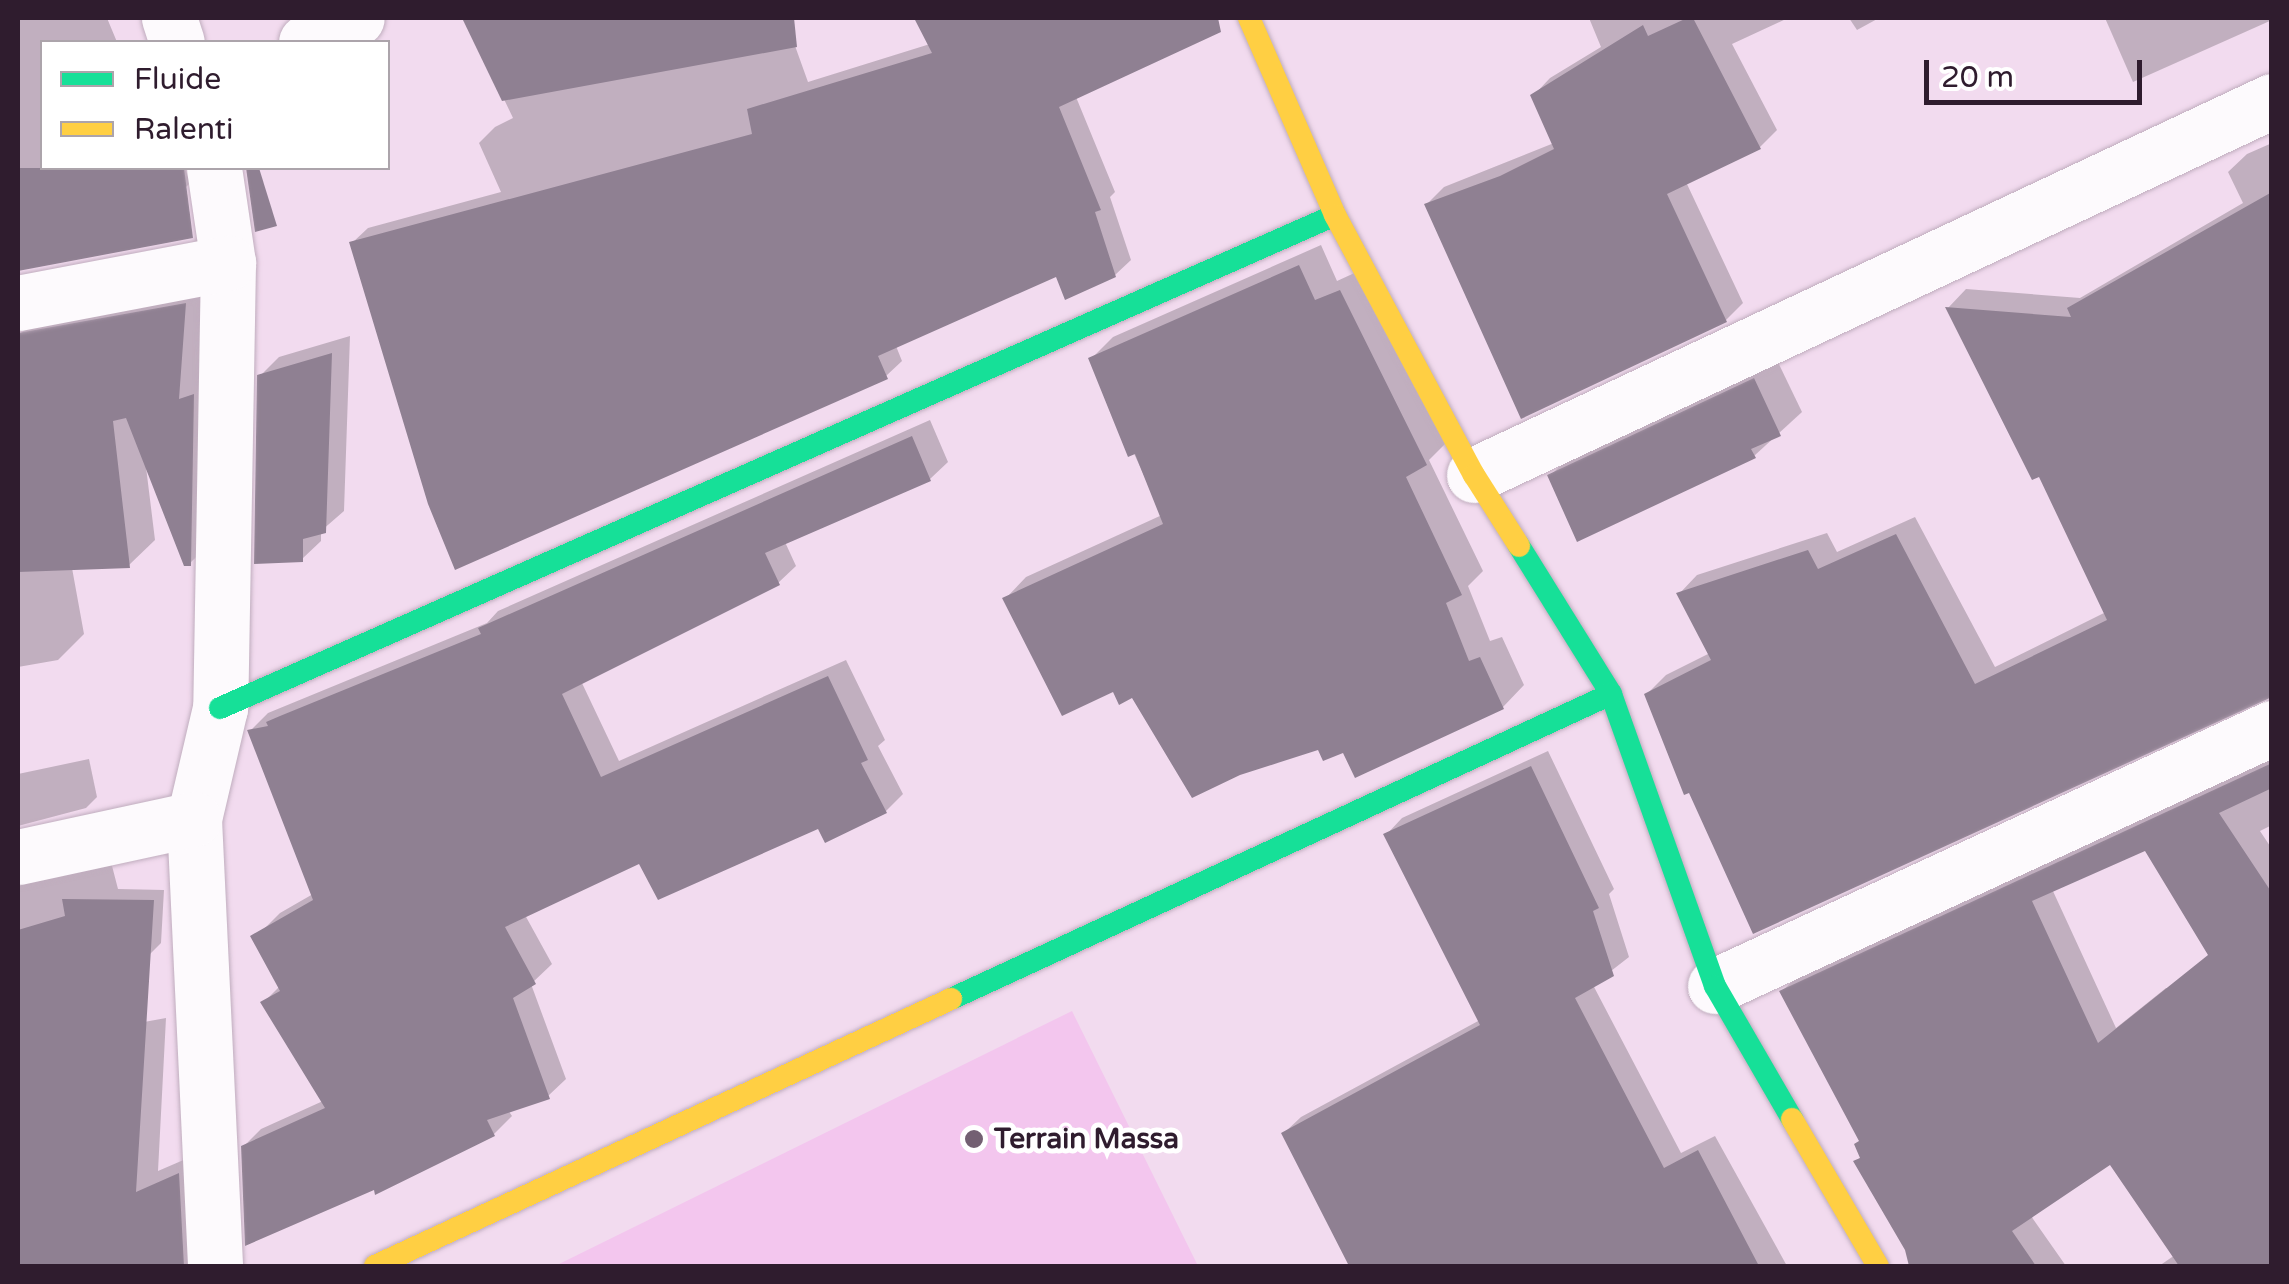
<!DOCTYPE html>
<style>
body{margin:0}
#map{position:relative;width:2289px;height:1284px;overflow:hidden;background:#f2dbef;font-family:"Varela Round",sans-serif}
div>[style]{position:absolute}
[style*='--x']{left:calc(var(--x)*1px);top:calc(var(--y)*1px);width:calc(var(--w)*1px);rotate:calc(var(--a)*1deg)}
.green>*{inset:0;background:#f3c6ee}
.shadow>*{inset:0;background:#0003}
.building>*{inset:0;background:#8f8092}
.roads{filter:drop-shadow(0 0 2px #c0adbe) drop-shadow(0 0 2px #c0adbe)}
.street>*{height:55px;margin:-27.5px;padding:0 27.5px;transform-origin:27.5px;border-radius:27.5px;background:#fdfafd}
.fast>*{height:22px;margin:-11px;padding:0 11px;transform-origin:11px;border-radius:11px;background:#16e098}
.slow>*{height:22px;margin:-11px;padding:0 11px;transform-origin:11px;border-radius:11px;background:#ffcf43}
.dots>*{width:28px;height:28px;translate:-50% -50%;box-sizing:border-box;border:5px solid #fff;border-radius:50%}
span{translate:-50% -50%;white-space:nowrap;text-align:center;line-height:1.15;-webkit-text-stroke:10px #fff;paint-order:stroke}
.poi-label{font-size:28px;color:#2f1c2e;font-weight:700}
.left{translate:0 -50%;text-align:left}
.frame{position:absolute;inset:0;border:20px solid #2f1c2e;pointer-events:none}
.legend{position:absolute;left:40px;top:40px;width:350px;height:130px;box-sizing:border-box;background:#fff;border:2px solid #aca4ab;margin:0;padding:12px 18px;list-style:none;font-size:30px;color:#2f1c2e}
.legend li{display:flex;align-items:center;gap:20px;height:50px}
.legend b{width:50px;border:2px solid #aca4ab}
.scale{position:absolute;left:1924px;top:60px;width:218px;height:45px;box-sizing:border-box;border:5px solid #2f1c2e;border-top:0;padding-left:12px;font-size:30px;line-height:35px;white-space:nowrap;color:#2f1c2e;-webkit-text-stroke:8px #fff;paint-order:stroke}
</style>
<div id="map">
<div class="green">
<i style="clip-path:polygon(1072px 1011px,1198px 1266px,555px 1266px)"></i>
</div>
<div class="shadow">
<i style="clip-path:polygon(18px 18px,107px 18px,117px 42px,42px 42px,42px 168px,185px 168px,190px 183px,170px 203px,35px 265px,18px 269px)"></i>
<i style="clip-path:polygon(465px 18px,785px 18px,808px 82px,930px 44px,943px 23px,957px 18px,1140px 18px,1156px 51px,1076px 97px,1115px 192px,1110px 197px,1131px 260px,1115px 275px,1057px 274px,896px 346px,902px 361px,886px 376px,352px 243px,368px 228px,501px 192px,479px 143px,495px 127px,513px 118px)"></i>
<i style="clip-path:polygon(1589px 18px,1788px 18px,1732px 44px,1777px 130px,1760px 147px,1686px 182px,1743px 303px,1726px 320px,1427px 204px,1444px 187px,1554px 143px,1533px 96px,1550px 78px,1601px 47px)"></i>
<i style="clip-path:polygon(1849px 18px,1879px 18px,1857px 30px)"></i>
<i style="clip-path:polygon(2105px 18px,2272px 18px,2272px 20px,2133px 82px)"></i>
<i style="clip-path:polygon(2272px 143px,2272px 697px,1647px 694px,1666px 675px,1710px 653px,1679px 594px,1697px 575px,1827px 533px,1837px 552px,1915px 517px,1995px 667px,2106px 612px,2040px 474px,1948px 308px,1966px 289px,2080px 298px,2243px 203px,2228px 172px,2247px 154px)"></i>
<i style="clip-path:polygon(1321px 245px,1337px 281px,1361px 270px,1447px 442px,1429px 460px,1483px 571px,1468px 586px,1490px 641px,1502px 637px,1524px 685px,1503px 707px,1344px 749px,1319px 746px,1239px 773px,1133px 694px,1114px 688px,1005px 599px,1026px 577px,1162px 515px,1091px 359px,1113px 337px)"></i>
<i style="clip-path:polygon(210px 279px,216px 538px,190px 563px,146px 467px,155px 540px,129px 565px,72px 568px,84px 634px,58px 660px,18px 667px,20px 334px,46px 309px)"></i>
<i style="clip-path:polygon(350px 336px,344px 511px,321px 531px,321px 541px,302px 559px,260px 376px,279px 357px)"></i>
<i style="clip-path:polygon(1776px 358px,1802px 412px,1754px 456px,1550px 476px,1572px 454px)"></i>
<i style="clip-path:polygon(930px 420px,948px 462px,930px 479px,785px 542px,796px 566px,778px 583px,581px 681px,619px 761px,846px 660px,885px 740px,878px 746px,903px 794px,886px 811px,640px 860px,525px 915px,552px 964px,531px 984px,566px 1079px,548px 1096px,508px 1110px,512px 1116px,494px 1134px,376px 1191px,375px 1187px,243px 1147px,261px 1129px,323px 1101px,263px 1003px,280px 986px,262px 931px,280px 913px,313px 894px,250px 731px,268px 713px,487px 623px,498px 611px)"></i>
<i style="clip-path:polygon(1548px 751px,1614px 889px,1609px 894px,1629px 957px,1593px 985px,1681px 1153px,1715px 1136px,1787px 1266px,1352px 1266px,1284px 1133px,1301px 1117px,1480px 1020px,1386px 835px,1402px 818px)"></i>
<i style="clip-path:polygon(2272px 755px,2272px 825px,2260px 831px,2272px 849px,2272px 969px,2146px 847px,2052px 889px,2116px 1028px,2166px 988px,2272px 1012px,2272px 1266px,2159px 1266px,2175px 1255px,2111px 1162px,2031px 1216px,2066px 1266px,1911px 1266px,1908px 1250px,1856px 1162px,1862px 1156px,1861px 1140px,1782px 991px,1800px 974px)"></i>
<i style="clip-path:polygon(89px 759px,97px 797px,86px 808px,18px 826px,18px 774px)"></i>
<i style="clip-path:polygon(111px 862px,118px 889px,164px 890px,161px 943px,150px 954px,18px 964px,18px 875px)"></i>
<i style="clip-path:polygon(166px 1018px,158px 1171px,202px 1152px,207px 1246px,187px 1266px,18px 1266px,18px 1045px)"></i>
</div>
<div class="building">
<i style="clip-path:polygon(462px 18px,794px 18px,797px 47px,502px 101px)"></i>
<i style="clip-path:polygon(914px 18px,1218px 18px,1221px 32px,1059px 107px,1101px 210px,1095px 212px,1116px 277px,1065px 300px,1056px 277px,878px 356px,888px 379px,455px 570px,428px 504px,349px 242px,752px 134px,747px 109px,932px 53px)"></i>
<i style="clip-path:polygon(1687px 18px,1693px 18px,1761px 149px,1667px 194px,1727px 322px,1521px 419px,1424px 204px,1500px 176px,1554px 149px,1530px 95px,1643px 25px,1648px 36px)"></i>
<i style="clip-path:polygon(18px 168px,184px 168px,193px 238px,18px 271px)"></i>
<i style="clip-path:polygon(246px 168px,259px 168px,277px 226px,255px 232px)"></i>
<i style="clip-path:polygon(2272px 192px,2272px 697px,1753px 934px,1689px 793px,1684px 795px,1644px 694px,1711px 660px,1676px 593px,1808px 550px,1818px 569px,1896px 534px,1975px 684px,2107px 620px,2039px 477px,2032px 480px,1945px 307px,2071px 317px,2067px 308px)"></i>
<i style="clip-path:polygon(1299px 265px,1315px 300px,1340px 290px,1427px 465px,1406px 477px,1462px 595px,1446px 603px,1469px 661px,1480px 657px,1504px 709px,1355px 778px,1343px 753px,1323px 761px,1318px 750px,1240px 775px,1192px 798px,1132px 698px,1119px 705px,1113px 692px,1062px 716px,1002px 598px,1163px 524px,1135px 454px,1128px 457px,1088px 358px)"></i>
<i style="clip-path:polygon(186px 303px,179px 399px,194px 394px,191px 566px,184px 566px,126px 418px,113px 421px,130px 568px,18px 572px,18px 333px)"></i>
<i style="clip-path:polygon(332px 353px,326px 533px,303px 539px,303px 562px,254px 564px,257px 375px)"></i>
<i style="clip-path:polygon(1754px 378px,1781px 436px,1751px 449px,1756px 458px,1577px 542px,1547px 475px)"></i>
<i style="clip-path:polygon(912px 436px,931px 481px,765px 553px,780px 585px,562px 694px,601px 777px,828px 676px,868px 760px,861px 763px,887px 813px,825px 843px,818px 829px,658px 900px,639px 864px,505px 927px,536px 984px,513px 998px,550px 1099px,487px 1120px,495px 1136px,375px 1195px,374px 1190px,245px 1246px,241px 1146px,325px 1108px,260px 1002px,280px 991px,250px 936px,313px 900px,247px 730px,268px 726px,266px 722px,280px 716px,481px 634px,478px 628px)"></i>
<i style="clip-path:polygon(evenodd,2272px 763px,2272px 788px,2219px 813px,2272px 893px,2272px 1266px,2179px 1266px,2110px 1165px,2012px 1231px,2036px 1266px,1909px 1266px,1905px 1250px,1853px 1161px,1860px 1158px,1854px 1144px,1859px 1141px,1779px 991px,2272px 763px,2145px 851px,2208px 955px,2098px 1043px,2032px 901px,2145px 851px)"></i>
<i style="clip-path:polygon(1531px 766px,1599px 908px,1593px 911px,1614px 976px,1575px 998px,1664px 1168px,1698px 1150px,1759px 1266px,1349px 1266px,1281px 1133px,1480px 1025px,1383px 834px)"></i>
<i style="clip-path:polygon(62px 899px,154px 900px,136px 1192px,179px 1173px,184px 1266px,18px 1266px,18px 930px,65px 916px)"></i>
</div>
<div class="roads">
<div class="street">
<i style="--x:169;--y:18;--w:25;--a:72"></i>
<i style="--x:306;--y:42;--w:56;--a:-25.2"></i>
<i style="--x:214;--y:168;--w:96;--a:81.6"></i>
<i style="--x:228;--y:263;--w:445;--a:91"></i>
<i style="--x:220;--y:708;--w:114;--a:103.2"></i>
<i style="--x:194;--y:819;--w:447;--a:87.3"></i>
<i style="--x:18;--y:303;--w:214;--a:-10.8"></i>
<i style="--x:1474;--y:475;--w:881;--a:-25.11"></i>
<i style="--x:18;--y:857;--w:180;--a:-12.2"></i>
<i style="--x:1715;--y:986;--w:614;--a:-24.85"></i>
</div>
<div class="fast">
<i style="--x:1519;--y:546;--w:174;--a:58.1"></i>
<i style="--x:1611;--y:694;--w:310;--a:70.4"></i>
<i style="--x:1715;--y:986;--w:154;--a:59.9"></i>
<i style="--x:220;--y:708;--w:1219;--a:-23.85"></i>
<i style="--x:951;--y:999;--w:727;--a:-24.8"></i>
</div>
<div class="slow">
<i style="--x:1249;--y:18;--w:215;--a:66.4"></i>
<i style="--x:1335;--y:215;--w:295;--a:61.9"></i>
<i style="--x:1474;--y:475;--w:84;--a:57.6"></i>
<i style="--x:1792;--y:1119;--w:170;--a:59.7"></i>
<i style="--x:375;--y:1266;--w:635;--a:-24.87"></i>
</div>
</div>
<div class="dots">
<i style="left:974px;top:1139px;background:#735f72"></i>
</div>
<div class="poi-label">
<span class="left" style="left:994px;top:1139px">Terrain Massa</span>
</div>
<div class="frame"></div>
<ul class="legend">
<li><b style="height:12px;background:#16e098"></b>Fluide</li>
<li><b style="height:12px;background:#ffcf43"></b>Ralenti</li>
</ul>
<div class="scale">20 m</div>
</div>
